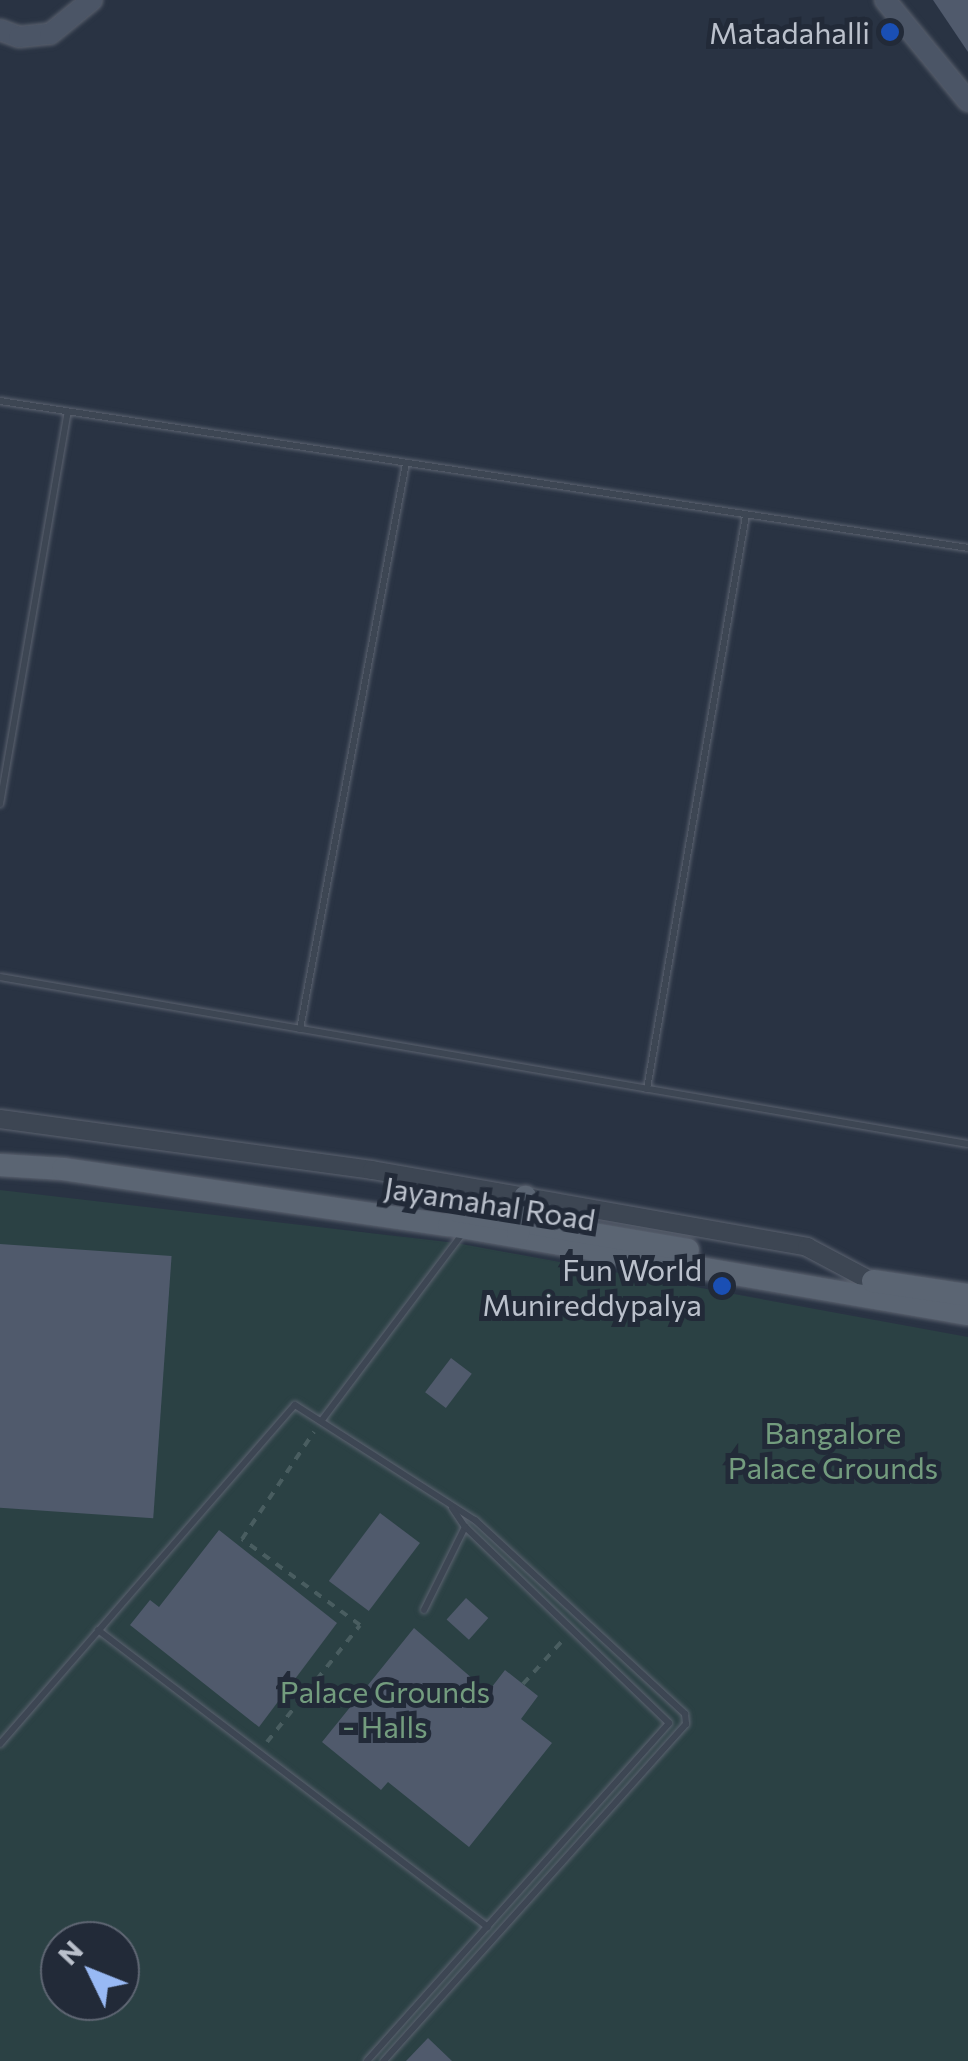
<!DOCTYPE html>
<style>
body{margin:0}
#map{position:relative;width:968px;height:2061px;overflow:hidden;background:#293343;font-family:Commissioner,sans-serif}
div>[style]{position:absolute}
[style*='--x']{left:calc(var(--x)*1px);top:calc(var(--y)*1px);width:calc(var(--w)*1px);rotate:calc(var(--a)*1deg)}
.green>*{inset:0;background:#2b4144}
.building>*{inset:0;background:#505a6c;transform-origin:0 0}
.path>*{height:4px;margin-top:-2px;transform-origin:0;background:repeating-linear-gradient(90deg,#495d60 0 8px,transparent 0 16px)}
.roads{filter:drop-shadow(0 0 2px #5c6370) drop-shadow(0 0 2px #5c6370)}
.service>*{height:6px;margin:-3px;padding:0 3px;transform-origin:3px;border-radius:3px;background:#3d4653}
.tertiary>*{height:18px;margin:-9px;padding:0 9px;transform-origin:9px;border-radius:9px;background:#3d4653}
.secondary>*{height:20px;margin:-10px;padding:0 10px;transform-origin:10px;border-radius:10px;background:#4b5566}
.primary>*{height:22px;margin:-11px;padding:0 11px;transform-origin:11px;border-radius:11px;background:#5b6573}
.dots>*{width:28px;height:28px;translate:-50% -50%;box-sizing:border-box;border:5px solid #222a38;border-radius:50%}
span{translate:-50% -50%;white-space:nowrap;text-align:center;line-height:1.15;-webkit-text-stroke:10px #222a38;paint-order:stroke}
.poi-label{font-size:30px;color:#bbc1cc}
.right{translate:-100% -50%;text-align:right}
.street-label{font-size:30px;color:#bbc1cc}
.park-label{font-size:30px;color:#739c7e}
.north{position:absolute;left:40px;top:1921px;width:100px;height:100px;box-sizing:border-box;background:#222a38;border:2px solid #5f6673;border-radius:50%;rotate:313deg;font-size:28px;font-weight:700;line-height:40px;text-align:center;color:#bbc1cc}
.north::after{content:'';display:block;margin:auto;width:35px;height:45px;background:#98b9f4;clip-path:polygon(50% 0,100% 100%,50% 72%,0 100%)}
</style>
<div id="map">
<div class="green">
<i style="clip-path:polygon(evenodd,0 1190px,456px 1243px,968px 1337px,968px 2061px,0 2061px,0 1190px,60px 1941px,120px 1941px,120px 2001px,60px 2001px,60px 1941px)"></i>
</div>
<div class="building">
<i style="clip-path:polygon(933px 0,968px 0,968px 52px)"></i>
<i style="left:0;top:1244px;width:172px;height:263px;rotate:4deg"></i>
<i style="left:451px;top:1358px;width:26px;height:43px;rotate:37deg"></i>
<i style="left:380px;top:1513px;width:50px;height:85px;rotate:37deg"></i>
<i style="clip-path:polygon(219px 1530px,337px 1623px,259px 1727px,130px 1625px,150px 1600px,159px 1607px)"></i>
<i style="left:466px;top:1598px;width:30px;height:29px;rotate:42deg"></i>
<i style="clip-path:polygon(414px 1628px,488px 1692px,505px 1670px,538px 1696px,521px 1719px,552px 1743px,469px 1847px,388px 1782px,381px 1790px,322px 1742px)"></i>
<i style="clip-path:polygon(428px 2038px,452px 2061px,406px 2061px)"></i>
</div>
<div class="path">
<i style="--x:523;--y:1684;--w:61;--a:-47.7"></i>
<i style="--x:267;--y:1742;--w:149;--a:-51.5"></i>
<i style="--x:360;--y:1625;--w:146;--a:-143.9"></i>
<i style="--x:242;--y:1539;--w:129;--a:-56.1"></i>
</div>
<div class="roads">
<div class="service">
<i style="--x:0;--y:401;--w:979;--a:8.63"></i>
<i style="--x:0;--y:804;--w:398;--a:-80.2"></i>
<i style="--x:0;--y:977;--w:982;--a:9.79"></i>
<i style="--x:300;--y:1029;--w:576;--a:-79.39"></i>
<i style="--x:647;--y:1089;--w:582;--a:-80.21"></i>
<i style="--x:322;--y:1420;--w:234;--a:-53"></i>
<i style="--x:424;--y:1610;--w:93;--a:-63.7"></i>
<i style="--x:98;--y:1630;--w:490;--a:37.3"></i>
<i style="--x:0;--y:1744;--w:449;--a:-49"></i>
<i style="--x:295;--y:1405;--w:214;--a:32.6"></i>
<i style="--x:475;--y:1520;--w:286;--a:42.7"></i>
<i style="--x:685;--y:1714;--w:10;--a:84"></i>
<i style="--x:686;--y:1724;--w:453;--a:131.9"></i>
<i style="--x:367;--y:2061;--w:453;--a:-48.2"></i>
<i style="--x:669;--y:1723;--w:283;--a:-136.1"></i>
<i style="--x:465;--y:1527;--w:23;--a:-124"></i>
</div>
<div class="tertiary">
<i style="--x:0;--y:1119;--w:375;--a:7.8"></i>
<i style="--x:372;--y:1170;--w:442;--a:10"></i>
<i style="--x:807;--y:1247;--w:72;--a:28"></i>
</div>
<div class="secondary">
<i style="--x:885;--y:0;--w:131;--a:50.6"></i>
<i style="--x:0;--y:30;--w:20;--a:20"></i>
<i style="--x:19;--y:37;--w:31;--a:-6"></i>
<i style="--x:50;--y:34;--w:54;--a:-39"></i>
</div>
<div class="primary">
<i style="--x:0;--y:1165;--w:63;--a:3.6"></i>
<i style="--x:63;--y:1169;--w:390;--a:8.3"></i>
<i style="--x:449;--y:1225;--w:527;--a:9.73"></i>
<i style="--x:458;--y:1211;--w:233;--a:9.6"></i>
<i style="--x:518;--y:1234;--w:38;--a:-79"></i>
<i style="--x:873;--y:1281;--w:96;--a:8.4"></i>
</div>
</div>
<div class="dots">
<i style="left:890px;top:32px;background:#1a4fb4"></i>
<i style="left:722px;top:1286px;background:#1a4fb4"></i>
</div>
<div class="poi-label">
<span class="right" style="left:870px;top:32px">Matadahalli</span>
<span class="right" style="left:702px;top:1286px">Fun World<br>Munireddypalya</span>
</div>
<div class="street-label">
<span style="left:490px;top:1203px;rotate:9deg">Jayamahal Road</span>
</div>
<div class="park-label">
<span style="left:833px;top:1449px">Bangalore<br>Palace Grounds</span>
<span style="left:385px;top:1708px">Palace Grounds<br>- Halls</span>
</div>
<div class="north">N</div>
</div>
